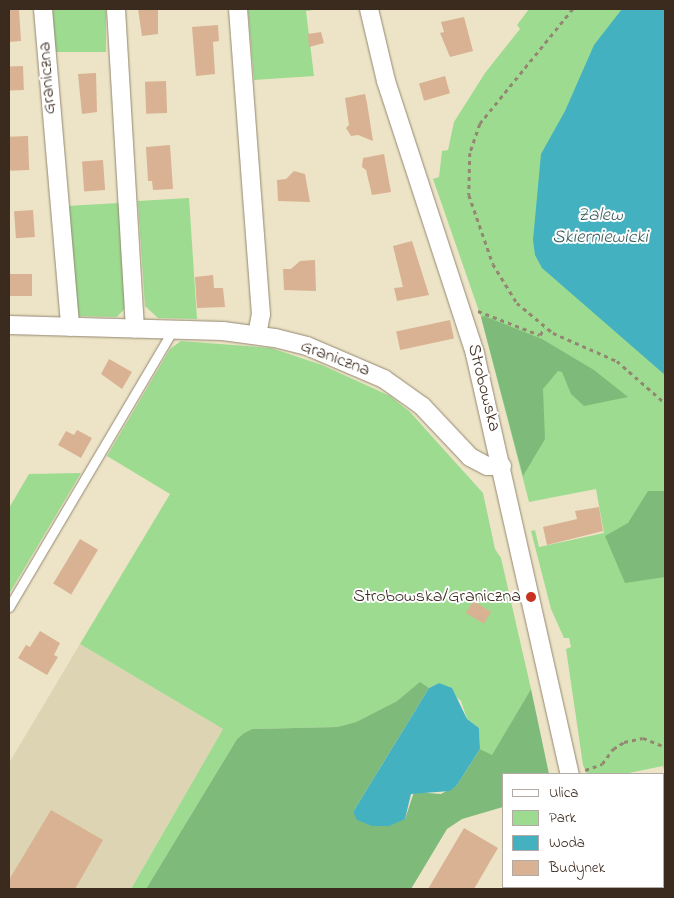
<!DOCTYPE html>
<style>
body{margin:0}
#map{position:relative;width:674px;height:898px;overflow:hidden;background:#ede4c7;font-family:"Indie Flower",sans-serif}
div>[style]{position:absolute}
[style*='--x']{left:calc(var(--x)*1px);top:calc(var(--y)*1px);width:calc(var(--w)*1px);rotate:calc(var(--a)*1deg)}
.built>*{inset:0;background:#ddd4b4}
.green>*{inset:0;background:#9ddb90;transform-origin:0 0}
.forest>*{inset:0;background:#7ebb7a}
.water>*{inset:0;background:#44b1c1}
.building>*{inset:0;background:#d8b292;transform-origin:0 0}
.path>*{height:2.5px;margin-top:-1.25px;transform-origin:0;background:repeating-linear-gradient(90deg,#948772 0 4px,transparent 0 8px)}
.roads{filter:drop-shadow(0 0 1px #948772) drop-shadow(0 0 1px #948772)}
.service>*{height:9px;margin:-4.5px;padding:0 4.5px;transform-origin:4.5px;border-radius:4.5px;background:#fff}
.minor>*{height:18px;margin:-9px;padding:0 9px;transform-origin:9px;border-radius:9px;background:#fff}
.dots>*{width:14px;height:14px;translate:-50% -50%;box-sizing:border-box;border:2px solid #fff;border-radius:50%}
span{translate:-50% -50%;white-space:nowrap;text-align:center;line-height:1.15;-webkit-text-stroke:4px #fff;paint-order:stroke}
.street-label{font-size:18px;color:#3b2a1e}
.poi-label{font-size:18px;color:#3b2a1e}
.right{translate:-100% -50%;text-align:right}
.water-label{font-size:19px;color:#3f605f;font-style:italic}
.frame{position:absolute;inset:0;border:10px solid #3b2a1e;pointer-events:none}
.legend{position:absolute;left:502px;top:773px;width:162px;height:115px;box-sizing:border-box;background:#fff;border:1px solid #b1aaa5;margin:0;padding:6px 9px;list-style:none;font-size:15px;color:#3b2a1e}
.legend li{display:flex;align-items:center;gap:10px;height:25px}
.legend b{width:25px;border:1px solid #b1aaa5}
</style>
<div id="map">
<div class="built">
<i style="clip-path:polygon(80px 644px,223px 729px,131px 889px,9px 889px,9px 763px)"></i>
</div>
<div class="green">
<i style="left:53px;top:9px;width:53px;height:43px"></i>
<i style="clip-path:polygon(248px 9px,322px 9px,306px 11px,314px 76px,254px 80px)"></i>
<i style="clip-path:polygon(529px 9px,665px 9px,665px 776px,663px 766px,624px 774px,587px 774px,583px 765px,566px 649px,571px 647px,569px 638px,564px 638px,551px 609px,531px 531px,535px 530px,539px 547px,604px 533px,596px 489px,529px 502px,481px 317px,433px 179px,439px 177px,442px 151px,448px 150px,454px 122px,485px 73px,520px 29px,517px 25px)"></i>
<i style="clip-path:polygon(189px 198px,197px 319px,158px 318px,145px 306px,138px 201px)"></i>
<i style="clip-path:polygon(119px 203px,127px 306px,117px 317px,77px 316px,67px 206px)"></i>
<i style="clip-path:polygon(181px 341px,271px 348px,322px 365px,390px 396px,410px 412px,483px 493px,495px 549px,501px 558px,531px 689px,492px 756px,480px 749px,479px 728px,467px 719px,461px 701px,439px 683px,429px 688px,420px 683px,397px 701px,356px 722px,337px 727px,252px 729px,244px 733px,237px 739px,146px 889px,131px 889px,223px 729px,80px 644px,170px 494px,107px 456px,170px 349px)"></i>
<i style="clip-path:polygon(81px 473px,9px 594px,9px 508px,29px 474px)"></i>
</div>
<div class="forest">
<i style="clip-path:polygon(484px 316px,542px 339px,594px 370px,628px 397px,584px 406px,571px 394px,562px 372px,558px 371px,543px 389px,545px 439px,523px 476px,481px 317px)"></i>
<i style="clip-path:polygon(648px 491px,665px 491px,665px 577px,625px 583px,605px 536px,628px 523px)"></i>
<i style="clip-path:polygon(420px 682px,429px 688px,353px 812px,405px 819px,414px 792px,441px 794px,457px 785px,480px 749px,492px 755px,531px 689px,549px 774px,503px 774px,503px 807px,462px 819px,447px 829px,411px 889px,146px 889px,237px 739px,244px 733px,252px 729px,337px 727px,356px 722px,397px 701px)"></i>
</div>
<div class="water">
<i style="clip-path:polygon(622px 9px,665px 9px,665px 375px,542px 268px,535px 255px,533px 240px,541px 154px,565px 111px,594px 45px)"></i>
<i style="clip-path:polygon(439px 683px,452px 688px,467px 719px,479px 728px,480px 749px,457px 785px,450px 791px,411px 794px,405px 819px,389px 826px,372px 826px,357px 820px,353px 812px,429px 688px)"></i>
</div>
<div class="building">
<i style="clip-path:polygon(9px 9px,19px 9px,21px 41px,9px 42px)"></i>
<i style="clip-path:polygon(138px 9px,158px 9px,158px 34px,142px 36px)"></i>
<i style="clip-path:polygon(464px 17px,473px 51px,450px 57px,440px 33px,444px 32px,441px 22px)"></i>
<i style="clip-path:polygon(218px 25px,219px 41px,213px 42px,215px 74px,196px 76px,192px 27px)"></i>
<i style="clip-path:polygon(321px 32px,324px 43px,309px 47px,308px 34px)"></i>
<i style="left:23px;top:66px;width:24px;height:14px;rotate:88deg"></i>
<i style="clip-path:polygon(96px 73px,97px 112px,82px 114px,78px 74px)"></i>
<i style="left:445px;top:76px;width:18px;height:27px;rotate:74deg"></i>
<i style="left:166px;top:81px;width:32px;height:21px;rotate:88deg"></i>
<i style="clip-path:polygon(365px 94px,367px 103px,373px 141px,358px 135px,351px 136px,346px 128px,349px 125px,345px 98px)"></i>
<i style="left:28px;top:136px;width:34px;height:19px;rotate:88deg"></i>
<i style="clip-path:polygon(170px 145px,173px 189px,153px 190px,152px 181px,148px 181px,146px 147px)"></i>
<i style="clip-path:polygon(384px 154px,391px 192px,372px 195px,366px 170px,362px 167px,363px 158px)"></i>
<i style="left:103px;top:160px;width:30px;height:21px;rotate:86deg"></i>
<i style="clip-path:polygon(294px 171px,305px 174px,310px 202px,278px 201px,277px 180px,286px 179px)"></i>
<i style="left:33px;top:210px;width:27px;height:19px;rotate:86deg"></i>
<i style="clip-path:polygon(412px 241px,429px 295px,397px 301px,394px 288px,403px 287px,393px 246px)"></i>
<i style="clip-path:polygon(315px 260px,316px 291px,284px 290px,283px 269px,291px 269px,300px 261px)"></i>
<i style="left:32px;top:274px;width:22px;height:23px;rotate:90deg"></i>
<i style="clip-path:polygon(213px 275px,214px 288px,223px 288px,225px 307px,197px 308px,195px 277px)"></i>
<i style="left:450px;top:320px;width:19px;height:55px;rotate:78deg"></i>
<i style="clip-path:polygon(109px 359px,132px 372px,122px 389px,101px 374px)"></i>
<i style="clip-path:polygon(77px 430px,92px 438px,81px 458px,58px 445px,66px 431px,74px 435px)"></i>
<i style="clip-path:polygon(599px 507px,603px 531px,547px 545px,543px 527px,577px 519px,575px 511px)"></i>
<i style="left:80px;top:539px;width:21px;height:52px;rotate:31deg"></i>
<i style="left:473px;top:601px;width:21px;height:14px;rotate:31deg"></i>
<i style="clip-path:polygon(40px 631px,60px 643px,54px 655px,58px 657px,47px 675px,18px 658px,26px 645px,30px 647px)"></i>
<i style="clip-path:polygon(51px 810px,103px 840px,75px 889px,9px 889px,9px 880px)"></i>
<i style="clip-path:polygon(464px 828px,498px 848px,474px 889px,428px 889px)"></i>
</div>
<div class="path">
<i style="--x:573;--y:9;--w:148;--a:129"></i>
<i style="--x:480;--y:124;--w:31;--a:109"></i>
<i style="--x:470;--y:153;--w:42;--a:91.4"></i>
<i style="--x:469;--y:195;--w:73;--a:70.8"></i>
<i style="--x:493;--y:264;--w:46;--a:58.4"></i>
<i style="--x:517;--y:303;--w:47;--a:39.8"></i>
<i style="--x:553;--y:333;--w:70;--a:23.6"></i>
<i style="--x:617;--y:361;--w:64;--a:41.2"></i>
<i style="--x:478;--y:311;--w:66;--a:21.2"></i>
<i style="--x:540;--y:335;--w:8;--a:-60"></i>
<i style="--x:585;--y:770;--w:18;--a:-19"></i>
<i style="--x:602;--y:764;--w:19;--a:-54"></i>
<i style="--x:613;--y:749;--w:13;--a:-32"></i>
<i style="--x:624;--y:742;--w:19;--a:-12"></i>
<i style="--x:643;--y:738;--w:24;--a:22"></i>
</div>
<div class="roads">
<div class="service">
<i style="--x:9;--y:607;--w:322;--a:-59.4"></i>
</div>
<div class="minor">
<i style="--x:43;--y:9;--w:319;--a:85.1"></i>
<i style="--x:116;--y:9;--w:320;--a:86.6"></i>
<i style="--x:238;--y:9;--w:306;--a:85.7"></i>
<i style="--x:261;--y:314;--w:21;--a:101"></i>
<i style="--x:369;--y:9;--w:74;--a:76.7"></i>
<i style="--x:386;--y:81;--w:287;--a:71.9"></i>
<i style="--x:475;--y:354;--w:431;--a:77.3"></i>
<i style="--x:9;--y:325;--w:214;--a:1.6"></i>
<i style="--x:223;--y:331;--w:52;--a:7.7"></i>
<i style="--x:275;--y:338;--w:33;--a:14"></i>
<i style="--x:307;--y:346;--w:84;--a:23.2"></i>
<i style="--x:384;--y:379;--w:47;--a:35.4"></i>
<i style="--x:422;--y:406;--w:70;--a:46.7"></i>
<i style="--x:470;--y:457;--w:19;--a:28"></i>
<i style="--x:487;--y:466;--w:15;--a:0"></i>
<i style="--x:596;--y:887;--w:2;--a:90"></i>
</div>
</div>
<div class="dots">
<i style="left:531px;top:597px;background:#c8321e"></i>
</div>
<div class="street-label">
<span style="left:48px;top:78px;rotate:-94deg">Graniczna</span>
<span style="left:335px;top:359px;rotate:21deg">Graniczna</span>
<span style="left:483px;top:388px;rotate:76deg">Strobowska</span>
</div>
<div class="poi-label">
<span class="right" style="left:521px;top:597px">Strobowska/Graniczna</span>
</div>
<div class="water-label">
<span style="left:600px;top:227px">Zalew<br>Skierniewicki</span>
</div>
<div class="frame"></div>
<ul class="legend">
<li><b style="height:6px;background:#fff"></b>Ulica</li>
<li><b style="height:14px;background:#9ddb90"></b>Park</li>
<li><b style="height:14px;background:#44b1c1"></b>Woda</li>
<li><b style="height:14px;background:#d8b292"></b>Budynek</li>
</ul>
</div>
